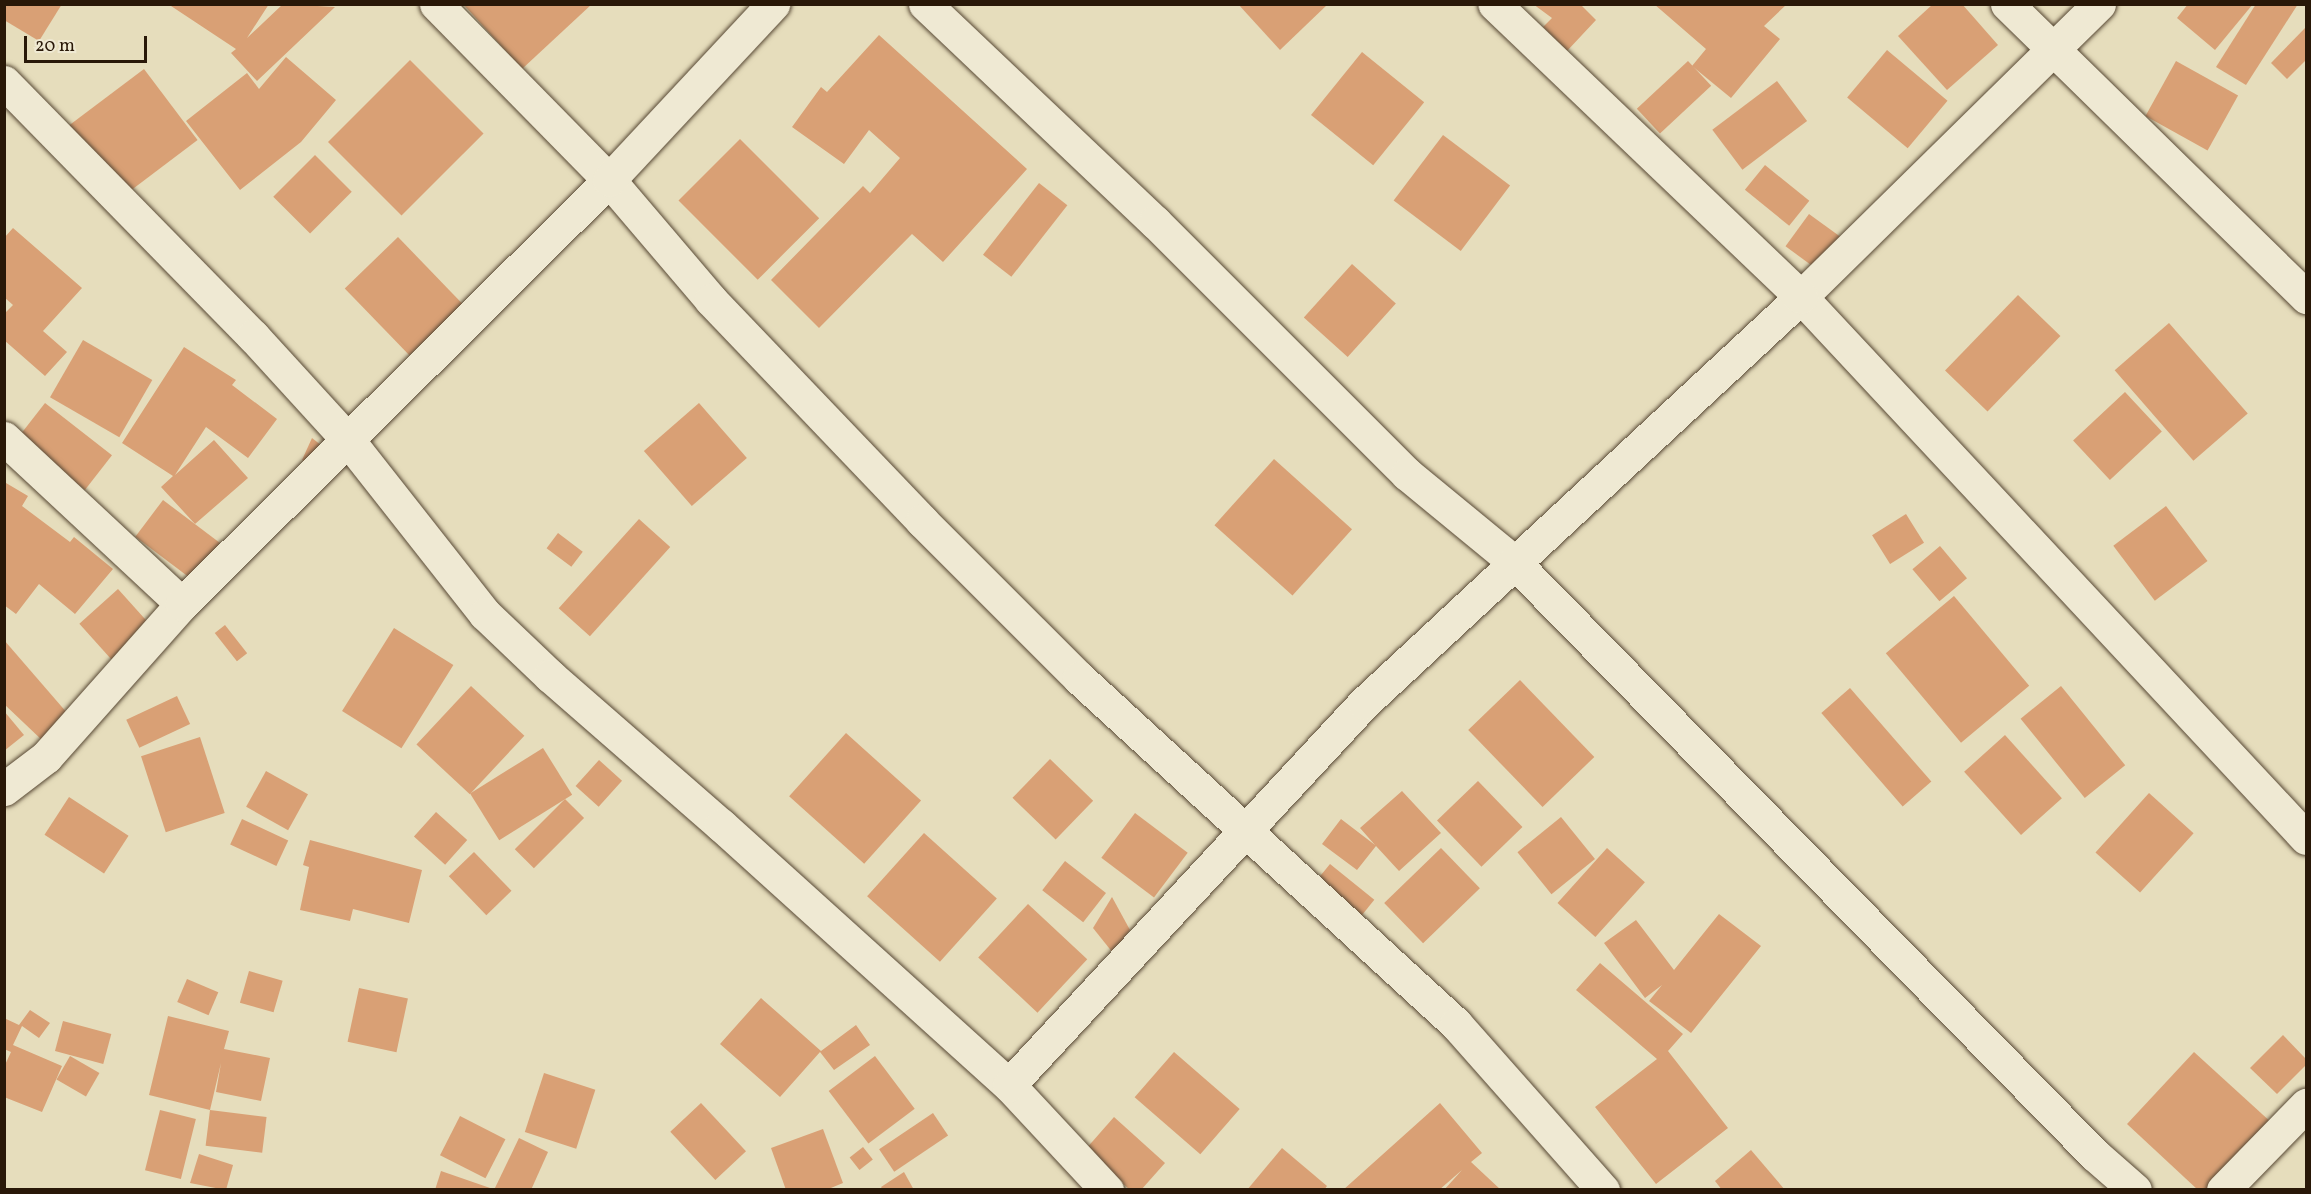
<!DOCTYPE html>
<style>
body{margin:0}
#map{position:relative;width:2311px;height:1194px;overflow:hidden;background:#e6ddbc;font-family:Vollkorn,serif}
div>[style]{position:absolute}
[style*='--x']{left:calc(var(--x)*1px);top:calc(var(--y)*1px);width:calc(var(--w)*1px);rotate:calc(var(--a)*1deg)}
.building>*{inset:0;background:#d9a075;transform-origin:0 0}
.roads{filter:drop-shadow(0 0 2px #584935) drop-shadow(0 0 2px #584935)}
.street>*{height:33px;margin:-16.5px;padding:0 16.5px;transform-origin:16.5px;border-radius:16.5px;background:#efe9d3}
span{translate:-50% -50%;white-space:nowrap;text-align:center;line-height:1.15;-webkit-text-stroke:5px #efe9d3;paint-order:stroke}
.frame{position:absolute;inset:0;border:6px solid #291808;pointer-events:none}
.scale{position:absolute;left:24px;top:36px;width:123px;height:27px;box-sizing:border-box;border:3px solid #291808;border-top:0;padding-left:8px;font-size:18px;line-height:21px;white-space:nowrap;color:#291808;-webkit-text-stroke:4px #efe9d3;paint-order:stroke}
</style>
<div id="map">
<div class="building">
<i style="clip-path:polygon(4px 4px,62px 4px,39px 41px,4px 20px)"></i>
<i style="clip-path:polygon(168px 4px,269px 4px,247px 38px,283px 4px,335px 7px,257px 81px,231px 53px,236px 49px)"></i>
<i style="clip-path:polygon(463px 4px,592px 4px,522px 69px)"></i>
<i style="clip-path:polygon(1238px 4px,1328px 4px,1280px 50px)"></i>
<i style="clip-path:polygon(1533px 4px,1580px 4px,1596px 20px,1567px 51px,1543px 27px,1552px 18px)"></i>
<i style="clip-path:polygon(1654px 4px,1787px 4px,1764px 26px,1780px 39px,1731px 98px,1692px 66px,1706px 49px)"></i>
<i style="clip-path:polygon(1933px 4px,1962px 4px,1998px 45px,1947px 90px,1898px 36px)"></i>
<i style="clip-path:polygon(2188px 4px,2253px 4px,2215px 50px,2177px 18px)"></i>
<i style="clip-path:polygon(2256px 4px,2298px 4px,2246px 85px,2216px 67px)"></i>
<i style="clip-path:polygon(2306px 27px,2306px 60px,2287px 79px,2271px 63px)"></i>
<i style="clip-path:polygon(879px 35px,1027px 169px,943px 262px,912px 234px,819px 328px,771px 280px,863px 186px,870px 193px,900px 158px,869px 130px,844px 164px,792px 127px,821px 87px,827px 92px)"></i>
<i style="left:1887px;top:50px;width:79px;height:62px;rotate:40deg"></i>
<i style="left:1362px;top:52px;width:80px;height:81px;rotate:39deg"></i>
<i style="clip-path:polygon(286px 57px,336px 100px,301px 142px,240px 190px,186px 121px,247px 73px,259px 89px)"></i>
<i style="left:410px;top:60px;width:104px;height:116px;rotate:45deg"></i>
<i style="left:1688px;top:61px;width:34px;height:70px;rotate:47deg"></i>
<i style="left:2176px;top:61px;width:71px;height:63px;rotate:29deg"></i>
<i style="left:144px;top:69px;width:89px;height:99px;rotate:53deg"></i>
<i style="left:1777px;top:81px;width:50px;height:81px;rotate:53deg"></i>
<i style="left:1443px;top:135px;width:84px;height:82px;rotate:37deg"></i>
<i style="left:740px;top:139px;width:112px;height:87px;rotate:45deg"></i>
<i style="left:315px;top:155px;width:52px;height:59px;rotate:45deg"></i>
<i style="left:1765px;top:165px;width:57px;height:32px;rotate:39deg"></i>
<i style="left:1039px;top:183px;width:36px;height:91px;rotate:38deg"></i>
<i style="left:1809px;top:214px;width:46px;height:40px;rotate:36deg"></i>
<i style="clip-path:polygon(13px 228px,82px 288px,43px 331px,67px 352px,45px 376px,4px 340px,4px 314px,13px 305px,4px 297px,4px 238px)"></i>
<i style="left:398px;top:237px;width:93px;height:74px;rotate:46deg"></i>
<i style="left:1352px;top:264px;width:59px;height:72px;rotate:42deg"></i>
<i style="left:2018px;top:295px;width:59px;height:105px;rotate:44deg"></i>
<i style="left:2169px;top:323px;width:120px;height:72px;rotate:49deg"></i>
<i style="left:83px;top:340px;width:80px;height:66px;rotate:30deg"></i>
<i style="clip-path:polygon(184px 347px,236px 380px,232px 385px,277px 419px,248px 458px,206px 427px,175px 475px,214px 440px,248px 478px,195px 524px,161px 487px,173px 476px,122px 443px)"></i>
<i style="left:2125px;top:392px;width:54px;height:71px;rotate:47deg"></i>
<i style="left:45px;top:403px;width:85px;height:44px;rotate:38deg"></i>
<i style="left:699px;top:403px;width:73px;height:73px;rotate:49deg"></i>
<i style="clip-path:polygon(312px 438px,326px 449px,314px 466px,302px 460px)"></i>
<i style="left:1274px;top:459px;width:105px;height:89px;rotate:42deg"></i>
<i style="clip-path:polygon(6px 483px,28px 496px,22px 506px,70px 542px,74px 537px,113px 569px,75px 614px,39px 584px,16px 614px,4px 605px)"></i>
<i style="left:163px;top:500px;width:81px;height:46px;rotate:37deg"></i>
<i style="left:2166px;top:506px;width:69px;height:66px;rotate:53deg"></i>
<i style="left:1906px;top:514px;width:34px;height:40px;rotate:58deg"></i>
<i style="left:639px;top:519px;width:42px;height:120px;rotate:42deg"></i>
<i style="left:558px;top:533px;width:31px;height:19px;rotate:37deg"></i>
<i style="left:1940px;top:546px;width:42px;height:36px;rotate:50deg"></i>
<i style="left:118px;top:589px;width:48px;height:52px;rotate:48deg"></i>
<i style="left:1954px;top:596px;width:117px;height:89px;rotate:50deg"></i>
<i style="left:225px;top:625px;width:36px;height:13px;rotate:52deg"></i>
<i style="left:394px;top:628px;width:70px;height:98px;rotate:32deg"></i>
<i style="clip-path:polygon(4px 640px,68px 714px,44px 742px,4px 704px)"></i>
<i style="left:1520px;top:680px;width:107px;height:72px;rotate:46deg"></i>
<i style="left:471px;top:686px;width:73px;height:80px;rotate:43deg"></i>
<i style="left:2061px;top:686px;width:102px;height:52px;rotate:51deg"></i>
<i style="left:1850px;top:688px;width:124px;height:38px;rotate:49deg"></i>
<i style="left:177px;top:696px;width:31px;height:56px;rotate:65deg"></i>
<i style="clip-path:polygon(4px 711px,24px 735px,4px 751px)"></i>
<i style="left:846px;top:733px;width:101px;height:85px;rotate:42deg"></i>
<i style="left:2005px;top:735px;width:85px;height:55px;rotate:48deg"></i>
<i style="left:200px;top:737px;width:80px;height:62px;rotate:72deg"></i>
<i style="left:543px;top:748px;width:55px;height:86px;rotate:58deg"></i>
<i style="left:1050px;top:759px;width:60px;height:54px;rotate:44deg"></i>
<i style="left:599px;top:760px;width:31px;height:35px;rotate:42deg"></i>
<i style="left:266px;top:771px;width:48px;height:41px;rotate:29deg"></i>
<i style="left:1478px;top:781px;width:64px;height:57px;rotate:46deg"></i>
<i style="clip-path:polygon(1402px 791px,1441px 833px,1399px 871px,1376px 846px,1357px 870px,1322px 844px,1341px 819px,1375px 845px,1360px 828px)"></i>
<i style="left:2149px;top:793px;width:60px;height:80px;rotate:42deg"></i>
<i style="left:69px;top:797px;width:71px;height:45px;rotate:33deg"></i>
<i style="left:565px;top:799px;width:27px;height:71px;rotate:45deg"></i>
<i style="left:436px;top:812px;width:42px;height:33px;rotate:42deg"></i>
<i style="left:1135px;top:813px;width:66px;height:56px;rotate:37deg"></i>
<i style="left:1561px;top:817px;width:54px;height:56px;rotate:51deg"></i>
<i style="left:242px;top:819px;width:51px;height:28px;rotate:25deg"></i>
<i style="left:924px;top:833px;width:98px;height:85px;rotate:42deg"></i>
<i style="clip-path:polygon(310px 840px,422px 870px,409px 923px,353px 909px,350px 921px,300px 910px,309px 867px,303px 865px)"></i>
<i style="left:1441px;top:848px;width:56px;height:79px;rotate:46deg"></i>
<i style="left:1607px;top:848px;width:51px;height:74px;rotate:42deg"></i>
<i style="left:474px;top:852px;width:54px;height:35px;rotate:46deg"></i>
<i style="left:1065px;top:861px;width:52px;height:37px;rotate:38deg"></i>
<i style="left:1330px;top:864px;width:57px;height:23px;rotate:39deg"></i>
<i style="clip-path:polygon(1112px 897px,1130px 930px,1113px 953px,1093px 928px)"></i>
<i style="left:1028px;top:904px;width:81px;height:73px;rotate:43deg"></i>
<i style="clip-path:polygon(1719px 914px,1761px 946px,1691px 1033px,1649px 1001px,1662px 985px,1645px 998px,1604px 943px,1636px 920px,1674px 970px)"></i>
<i style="clip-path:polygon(1600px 963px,1683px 1034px,1668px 1051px,1728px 1128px,1656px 1184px,1595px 1107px,1657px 1059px,1576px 990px)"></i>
<i style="left:249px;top:971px;width:35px;height:33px;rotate:16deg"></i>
<i style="left:187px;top:979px;width:34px;height:25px;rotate:23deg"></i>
<i style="left:359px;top:988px;width:50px;height:55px;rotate:12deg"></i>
<i style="clip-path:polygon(761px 998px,821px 1051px,856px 1025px,870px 1045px,834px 1070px,820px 1052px,780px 1097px,720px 1044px)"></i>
<i style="clip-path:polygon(30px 1010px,50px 1023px,39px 1038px,22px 1026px,13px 1045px,62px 1066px,42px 1112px,4px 1097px,4px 1067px,11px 1052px,4px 1049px,4px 1018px,19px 1025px)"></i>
<i style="clip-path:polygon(168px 1016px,229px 1031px,224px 1049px,270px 1058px,261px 1101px,216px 1092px,221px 1063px,210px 1110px,149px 1095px)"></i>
<i style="left:63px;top:1021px;width:50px;height:31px;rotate:15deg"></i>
<i style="clip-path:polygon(2283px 1035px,2306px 1059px,2306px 1065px,2277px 1094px,2250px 1068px)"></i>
<i style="left:1174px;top:1052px;width:87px;height:60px;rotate:41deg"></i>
<i style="clip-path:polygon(2194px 1052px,2273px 1124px,2213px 1190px,2198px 1190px,2127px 1124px)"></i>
<i style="left:70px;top:1056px;width:34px;height:27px;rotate:30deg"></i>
<i style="left:875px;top:1056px;width:66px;height:58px;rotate:53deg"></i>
<i style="left:544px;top:1073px;width:54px;height:62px;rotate:18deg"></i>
<i style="left:701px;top:1103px;width:66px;height:42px;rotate:47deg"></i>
<i style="clip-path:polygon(1440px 1103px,1482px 1153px,1471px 1162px,1501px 1190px,1444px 1190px,1462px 1170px,1439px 1190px,1343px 1190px)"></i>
<i style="left:160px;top:1110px;width:37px;height:62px;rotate:14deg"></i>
<i style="left:210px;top:1110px;width:57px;height:36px;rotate:7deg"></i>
<i style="left:933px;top:1113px;width:27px;height:65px;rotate:56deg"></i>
<i style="left:460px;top:1116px;width:51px;height:44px;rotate:27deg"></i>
<i style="clip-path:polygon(1114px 1117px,1165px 1163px,1141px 1190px,1130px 1190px,1085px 1150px)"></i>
<i style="clip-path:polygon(823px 1129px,843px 1183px,826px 1190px,786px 1190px,771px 1148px)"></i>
<i style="clip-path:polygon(519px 1138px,548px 1152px,531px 1190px,494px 1190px)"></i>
<i style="left:863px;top:1147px;width:16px;height:17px;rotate:52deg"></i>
<i style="clip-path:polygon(1282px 1148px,1327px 1186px,1324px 1190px,1247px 1190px)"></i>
<i style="clip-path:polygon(1751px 1150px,1785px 1190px,1722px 1190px,1715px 1181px)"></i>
<i style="clip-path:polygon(199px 1154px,233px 1165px,226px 1190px,190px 1183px)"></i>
<i style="clip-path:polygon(441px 1171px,493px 1189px,493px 1190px,435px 1190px)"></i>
<i style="clip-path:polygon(904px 1172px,914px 1190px,883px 1190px,881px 1187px)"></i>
</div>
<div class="roads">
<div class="street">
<i style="--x:436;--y:4;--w:247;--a:45.5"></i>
<i style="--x:609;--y:180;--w:157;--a:49.6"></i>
<i style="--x:711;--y:300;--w:306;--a:46.3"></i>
<i style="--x:922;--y:521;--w:222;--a:45"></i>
<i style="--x:1079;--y:678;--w:512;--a:42.54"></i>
<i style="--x:1456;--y:1024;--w:222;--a:48.5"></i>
<i style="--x:925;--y:4;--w:317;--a:43.5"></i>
<i style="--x:1155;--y:222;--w:356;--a:45"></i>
<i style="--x:1407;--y:474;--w:139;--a:39.4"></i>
<i style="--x:1514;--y:562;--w:830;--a:45.59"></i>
<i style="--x:2095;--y:1155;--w:53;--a:41.2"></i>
<i style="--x:2007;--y:4;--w:419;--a:44.4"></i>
<i style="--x:2099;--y:4;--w:418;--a:135.5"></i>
<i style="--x:1801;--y:297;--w:740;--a:46.97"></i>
<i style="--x:4;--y:82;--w:356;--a:45.6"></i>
<i style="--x:253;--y:336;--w:141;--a:47.6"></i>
<i style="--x:348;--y:440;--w:221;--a:51.8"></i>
<i style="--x:485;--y:614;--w:90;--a:43.6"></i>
<i style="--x:550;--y:676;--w:227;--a:41.1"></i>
<i style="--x:721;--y:825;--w:388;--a:42.1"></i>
<i style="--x:1009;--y:1085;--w:144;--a:47"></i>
<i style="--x:4;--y:438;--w:243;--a:43"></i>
<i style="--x:4;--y:789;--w:53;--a:-37.3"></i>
<i style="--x:46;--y:757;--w:205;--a:-48.4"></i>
<i style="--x:182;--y:604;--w:602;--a:-44.8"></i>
<i style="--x:609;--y:180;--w:241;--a:-47"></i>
<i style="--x:1009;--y:1085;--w:521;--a:-47.1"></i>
<i style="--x:1364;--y:703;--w:596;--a:-42.89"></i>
<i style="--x:1801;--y:297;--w:424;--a:-136.3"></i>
<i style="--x:2223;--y:1190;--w:119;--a:-45.7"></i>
</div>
</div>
<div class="frame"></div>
<div class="scale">20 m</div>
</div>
